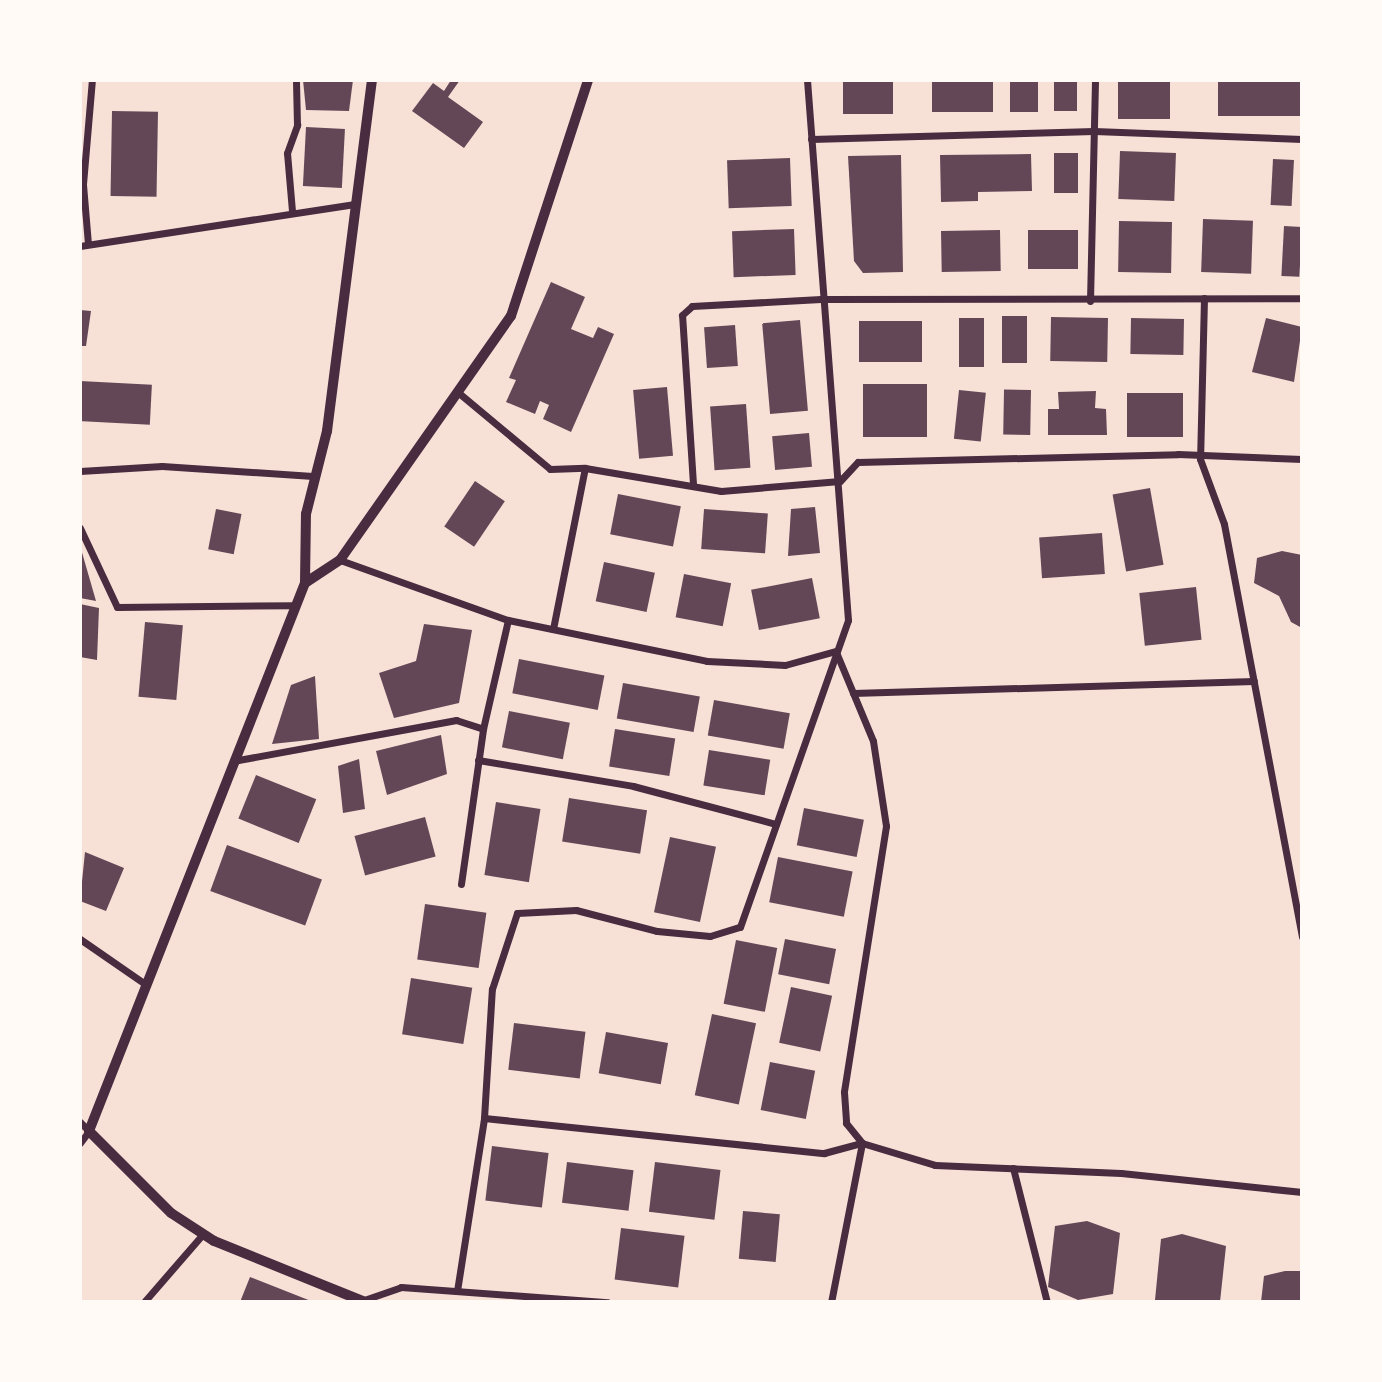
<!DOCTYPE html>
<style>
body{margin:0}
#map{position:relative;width:1382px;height:1382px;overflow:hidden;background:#f7e1d7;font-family:"Source Sans 3",sans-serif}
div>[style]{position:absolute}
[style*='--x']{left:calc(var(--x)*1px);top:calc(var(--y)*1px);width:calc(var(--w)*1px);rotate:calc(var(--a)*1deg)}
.building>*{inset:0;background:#644757;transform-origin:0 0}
.minor>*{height:7px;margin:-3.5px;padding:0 3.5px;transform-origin:3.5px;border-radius:3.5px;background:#4a2c40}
.tertiary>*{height:10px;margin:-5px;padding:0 5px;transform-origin:5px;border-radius:5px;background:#4a2c40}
span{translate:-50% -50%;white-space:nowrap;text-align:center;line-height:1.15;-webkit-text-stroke:7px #fffaf5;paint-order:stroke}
.frame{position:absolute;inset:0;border:82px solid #fffaf5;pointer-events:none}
</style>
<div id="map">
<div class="building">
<i style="clip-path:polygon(303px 80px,353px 80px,349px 111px,306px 110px)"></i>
<i style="clip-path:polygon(451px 80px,460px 80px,448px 97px,483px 122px,464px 148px,412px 111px,433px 83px,444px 91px)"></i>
<i style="left:843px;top:80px;width:50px;height:34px"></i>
<i style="left:932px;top:80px;width:61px;height:32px"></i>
<i style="left:1010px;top:80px;width:28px;height:32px"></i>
<i style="left:1054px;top:80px;width:23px;height:31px"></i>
<i style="left:1118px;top:80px;width:52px;height:39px"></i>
<i style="left:1218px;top:80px;width:84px;height:36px"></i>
<i style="left:112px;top:111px;width:46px;height:85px;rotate:1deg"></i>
<i style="left:306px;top:127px;width:39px;height:59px;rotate:3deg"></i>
<i style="left:1120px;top:151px;width:56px;height:48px;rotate:2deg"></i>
<i style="left:1054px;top:153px;width:24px;height:40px"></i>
<i style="clip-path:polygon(1031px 154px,1032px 191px,978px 192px,978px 201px,941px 202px,940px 155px)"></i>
<i style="clip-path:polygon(901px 155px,903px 272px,863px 273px,854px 261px,848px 156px)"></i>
<i style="left:790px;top:158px;width:48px;height:63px;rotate:88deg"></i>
<i style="left:1273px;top:159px;width:21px;height:46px;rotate:3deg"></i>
<i style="left:1203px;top:219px;width:50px;height:53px;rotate:2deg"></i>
<i style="left:1119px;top:221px;width:53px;height:51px;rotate:1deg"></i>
<i style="left:1284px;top:226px;width:18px;height:50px;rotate:3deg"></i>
<i style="left:794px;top:229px;width:46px;height:62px;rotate:88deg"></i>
<i style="left:1000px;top:230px;width:41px;height:59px;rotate:89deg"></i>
<i style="left:1028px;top:230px;width:50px;height:39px"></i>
<i style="clip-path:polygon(551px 282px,585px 297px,571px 329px,593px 338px,598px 327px,614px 334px,571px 432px,543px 419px,549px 405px,540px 401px,535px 414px,506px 402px,516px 380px,509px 378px)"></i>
<i style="clip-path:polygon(80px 310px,91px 311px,86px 346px,80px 346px)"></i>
<i style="left:1002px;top:316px;width:25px;height:47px"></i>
<i style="left:1051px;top:317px;width:57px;height:44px;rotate:1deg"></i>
<i style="left:959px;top:318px;width:25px;height:49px"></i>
<i style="left:1131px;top:318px;width:53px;height:36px;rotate:1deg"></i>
<i style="clip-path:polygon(1266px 318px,1302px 327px,1294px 382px,1252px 372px)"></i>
<i style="left:800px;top:320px;width:91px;height:38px;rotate:85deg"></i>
<i style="left:859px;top:321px;width:63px;height:41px"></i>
<i style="left:735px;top:325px;width:41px;height:31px;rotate:86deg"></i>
<i style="left:80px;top:381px;width:72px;height:40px;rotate:3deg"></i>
<i style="left:863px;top:384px;width:64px;height:53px"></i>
<i style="left:667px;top:387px;width:69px;height:34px;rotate:85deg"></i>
<i style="left:959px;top:390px;width:27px;height:49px;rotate:6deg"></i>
<i style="left:1031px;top:390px;width:45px;height:27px;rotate:91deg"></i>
<i style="clip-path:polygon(1096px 391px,1095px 408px,1106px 409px,1107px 435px,1048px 435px,1048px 409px,1059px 409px,1058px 392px)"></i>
<i style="left:1127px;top:393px;width:56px;height:44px"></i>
<i style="left:746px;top:404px;width:64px;height:36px;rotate:86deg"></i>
<i style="left:809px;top:433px;width:34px;height:37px;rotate:85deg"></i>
<i style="left:475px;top:481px;width:36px;height:55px;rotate:34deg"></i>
<i style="left:1150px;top:488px;width:78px;height:38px;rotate:80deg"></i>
<i style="left:618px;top:494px;width:64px;height:41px;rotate:11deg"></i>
<i style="clip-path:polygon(815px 507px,820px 553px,788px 556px,791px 509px)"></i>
<i style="left:216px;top:509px;width:26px;height:41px;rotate:11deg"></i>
<i style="left:704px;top:509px;width:64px;height:40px;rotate:4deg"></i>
<i style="left:1102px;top:533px;width:41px;height:63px;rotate:86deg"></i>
<i style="clip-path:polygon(81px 549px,96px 601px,80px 598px)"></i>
<i style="clip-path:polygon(1282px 551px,1302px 555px,1302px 628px,1291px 622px,1279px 596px,1254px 583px,1257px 558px)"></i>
<i style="left:604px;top:562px;width:52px;height:40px;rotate:12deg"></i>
<i style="left:684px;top:574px;width:48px;height:44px;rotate:11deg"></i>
<i style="left:812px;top:578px;width:41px;height:62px;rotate:79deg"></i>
<i style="left:1196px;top:587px;width:53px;height:57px;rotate:84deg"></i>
<i style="clip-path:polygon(80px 604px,99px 608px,97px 660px,80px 657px)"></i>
<i style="left:145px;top:622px;width:38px;height:75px;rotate:5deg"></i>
<i style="clip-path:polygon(424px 624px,472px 630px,459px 703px,394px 718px,379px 673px,416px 661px)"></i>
<i style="left:519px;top:659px;width:87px;height:35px;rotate:11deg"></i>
<i style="clip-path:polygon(315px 676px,319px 739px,272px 744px,291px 685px)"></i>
<i style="left:623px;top:683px;width:78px;height:36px;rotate:10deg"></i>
<i style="left:714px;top:700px;width:77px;height:36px;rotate:10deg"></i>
<i style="left:509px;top:711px;width:62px;height:37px;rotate:11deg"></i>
<i style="left:615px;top:729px;width:61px;height:38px;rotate:9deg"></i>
<i style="clip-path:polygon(441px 735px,447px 774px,387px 795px,376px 751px)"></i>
<i style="left:709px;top:750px;width:62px;height:36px;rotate:9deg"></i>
<i style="clip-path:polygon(359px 759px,365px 809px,343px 813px,338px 766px)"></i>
<i style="left:256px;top:775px;width:65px;height:47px;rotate:22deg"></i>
<i style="left:569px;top:798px;width:79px;height:44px;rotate:9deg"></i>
<i style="left:496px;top:802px;width:45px;height:74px;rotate:9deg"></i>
<i style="left:804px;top:808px;width:61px;height:38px;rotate:11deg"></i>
<i style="left:425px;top:817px;width:41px;height:73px;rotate:75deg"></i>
<i style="left:670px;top:837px;width:47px;height:77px;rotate:12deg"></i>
<i style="left:227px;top:845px;width:101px;height:49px;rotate:20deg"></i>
<i style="clip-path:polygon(85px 852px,124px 868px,106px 911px,80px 901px)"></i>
<i style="left:778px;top:857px;width:76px;height:46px;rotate:11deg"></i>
<i style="left:425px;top:904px;width:62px;height:56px;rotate:8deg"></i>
<i style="left:785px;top:939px;width:52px;height:36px;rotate:11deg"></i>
<i style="left:736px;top:940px;width:42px;height:65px;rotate:11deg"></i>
<i style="left:411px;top:978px;width:62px;height:57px;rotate:9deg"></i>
<i style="left:791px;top:987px;width:42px;height:57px;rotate:12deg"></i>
<i style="left:712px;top:1014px;width:45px;height:83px;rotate:12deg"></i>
<i style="left:514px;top:1023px;width:72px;height:47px;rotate:7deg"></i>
<i style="left:606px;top:1032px;width:63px;height:42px;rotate:10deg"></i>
<i style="left:770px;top:1062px;width:46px;height:49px;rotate:11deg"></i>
<i style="left:492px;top:1146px;width:57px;height:55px;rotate:7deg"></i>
<i style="left:567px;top:1162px;width:67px;height:41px;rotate:7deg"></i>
<i style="left:655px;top:1162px;width:66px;height:50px;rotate:7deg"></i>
<i style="left:743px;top:1211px;width:37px;height:48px;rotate:5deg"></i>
<i style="clip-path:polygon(1087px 1221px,1120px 1233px,1113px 1294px,1078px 1300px,1048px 1287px,1055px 1226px)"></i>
<i style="left:621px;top:1228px;width:64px;height:52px;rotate:7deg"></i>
<i style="clip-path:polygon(1182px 1234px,1226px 1246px,1220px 1302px,1155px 1300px,1161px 1239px)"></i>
<i style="clip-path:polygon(1285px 1271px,1302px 1271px,1302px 1302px,1261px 1302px,1264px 1276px)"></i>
<i style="clip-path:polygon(250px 1277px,311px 1301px,311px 1302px,240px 1302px)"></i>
</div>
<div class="minor">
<i style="--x:811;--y:139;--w:283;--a:-1.6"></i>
<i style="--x:1094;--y:131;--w:208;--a:2.2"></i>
<i style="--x:292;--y:211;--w:58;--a:-94.9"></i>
<i style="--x:287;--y:153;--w:30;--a:-70"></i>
<i style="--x:297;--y:125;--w:45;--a:-91.3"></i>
<i style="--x:88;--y:244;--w:60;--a:-94.8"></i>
<i style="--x:83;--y:184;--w:104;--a:-85.1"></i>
<i style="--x:80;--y:246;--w:278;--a:-8.7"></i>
<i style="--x:1204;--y:298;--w:161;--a:91.4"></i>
<i style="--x:1200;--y:459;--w:69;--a:69.7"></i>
<i style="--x:1224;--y:524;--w:420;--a:79.3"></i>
<i style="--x:1090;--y:301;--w:221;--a:-88.7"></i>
<i style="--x:460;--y:394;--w:117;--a:39.8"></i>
<i style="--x:550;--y:469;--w:35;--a:-2"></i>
<i style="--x:585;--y:468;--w:138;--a:9.6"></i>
<i style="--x:721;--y:491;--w:119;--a:-4.8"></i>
<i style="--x:840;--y:481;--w:26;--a:-47"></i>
<i style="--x:858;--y:462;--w:320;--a:-1.4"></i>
<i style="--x:1178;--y:454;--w:124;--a:2.3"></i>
<i style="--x:80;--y:471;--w:82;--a:-3.5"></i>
<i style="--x:162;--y:466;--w:151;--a:3.8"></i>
<i style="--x:693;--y:484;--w:169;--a:-93.7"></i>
<i style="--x:682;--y:315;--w:13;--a:-42"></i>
<i style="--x:692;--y:306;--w:129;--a:-3.1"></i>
<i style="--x:821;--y:299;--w:481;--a:-0.1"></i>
<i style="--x:80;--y:528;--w:87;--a:64.9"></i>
<i style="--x:117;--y:607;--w:177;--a:-0.6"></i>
<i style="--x:340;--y:560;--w:178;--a:19.7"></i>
<i style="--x:508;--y:620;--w:203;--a:11.6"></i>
<i style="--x:707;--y:661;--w:78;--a:2.9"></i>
<i style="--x:785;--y:665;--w:53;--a:-15.4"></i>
<i style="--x:553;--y:629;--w:164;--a:-78.8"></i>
<i style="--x:836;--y:652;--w:96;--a:67.4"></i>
<i style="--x:873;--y:741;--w:86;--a:81.3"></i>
<i style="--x:886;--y:826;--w:269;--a:99"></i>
<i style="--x:844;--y:1092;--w:31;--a:86"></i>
<i style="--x:846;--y:1123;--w:26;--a:51"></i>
<i style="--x:862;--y:1143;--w:76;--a:16.8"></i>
<i style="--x:935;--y:1165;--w:186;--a:2.5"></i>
<i style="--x:1121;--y:1173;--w:182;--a:6"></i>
<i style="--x:853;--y:693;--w:401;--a:-1.7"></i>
<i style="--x:478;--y:760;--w:157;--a:9.5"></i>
<i style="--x:633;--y:786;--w:148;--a:14.9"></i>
<i style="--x:233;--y:761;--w:227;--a:-10.4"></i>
<i style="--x:456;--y:720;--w:28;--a:18"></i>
<i style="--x:461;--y:884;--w:157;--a:-81.9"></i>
<i style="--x:483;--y:729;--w:112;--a:-77.1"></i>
<i style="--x:80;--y:939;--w:79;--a:34.7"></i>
<i style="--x:484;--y:1118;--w:342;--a:5.9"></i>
<i style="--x:824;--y:1153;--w:39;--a:-15"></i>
<i style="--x:862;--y:1143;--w:162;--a:101"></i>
<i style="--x:80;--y:1122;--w:13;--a:45"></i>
<i style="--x:89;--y:1131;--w:15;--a:127"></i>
<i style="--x:1013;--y:1168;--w:138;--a:75.8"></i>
<i style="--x:457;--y:1291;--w:175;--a:-81.1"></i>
<i style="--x:484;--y:1118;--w:129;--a:-86.5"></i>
<i style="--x:492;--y:989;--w:80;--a:-71.8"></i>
<i style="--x:517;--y:913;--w:59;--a:-2.9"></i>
<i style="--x:576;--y:910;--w:84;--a:14.5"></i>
<i style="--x:657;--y:931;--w:53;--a:5.4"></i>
<i style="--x:710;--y:936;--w:31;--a:-17"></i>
<i style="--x:740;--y:927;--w:325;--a:-70.6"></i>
<i style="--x:848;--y:620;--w:542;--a:-94.34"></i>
<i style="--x:364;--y:1300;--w:39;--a:-19"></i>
<i style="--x:401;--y:1287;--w:207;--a:4.2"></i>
<i style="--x:144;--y:1302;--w:90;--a:-49.1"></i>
</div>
<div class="tertiary">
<i style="--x:305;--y:583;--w:42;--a:-33.3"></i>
<i style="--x:340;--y:560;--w:298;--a:-55"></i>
<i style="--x:511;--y:316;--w:248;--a:-71.9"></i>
<i style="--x:365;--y:1302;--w:163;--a:-158"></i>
<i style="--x:214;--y:1241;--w:51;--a:-146.9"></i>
<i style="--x:171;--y:1213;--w:116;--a:-135"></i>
<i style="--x:89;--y:1131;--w:589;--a:-68.49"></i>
<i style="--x:305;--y:583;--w:69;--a:-89.2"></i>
<i style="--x:306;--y:514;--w:86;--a:-75.8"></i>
<i style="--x:327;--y:431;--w:354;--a:-82.7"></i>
</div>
<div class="frame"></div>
</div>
